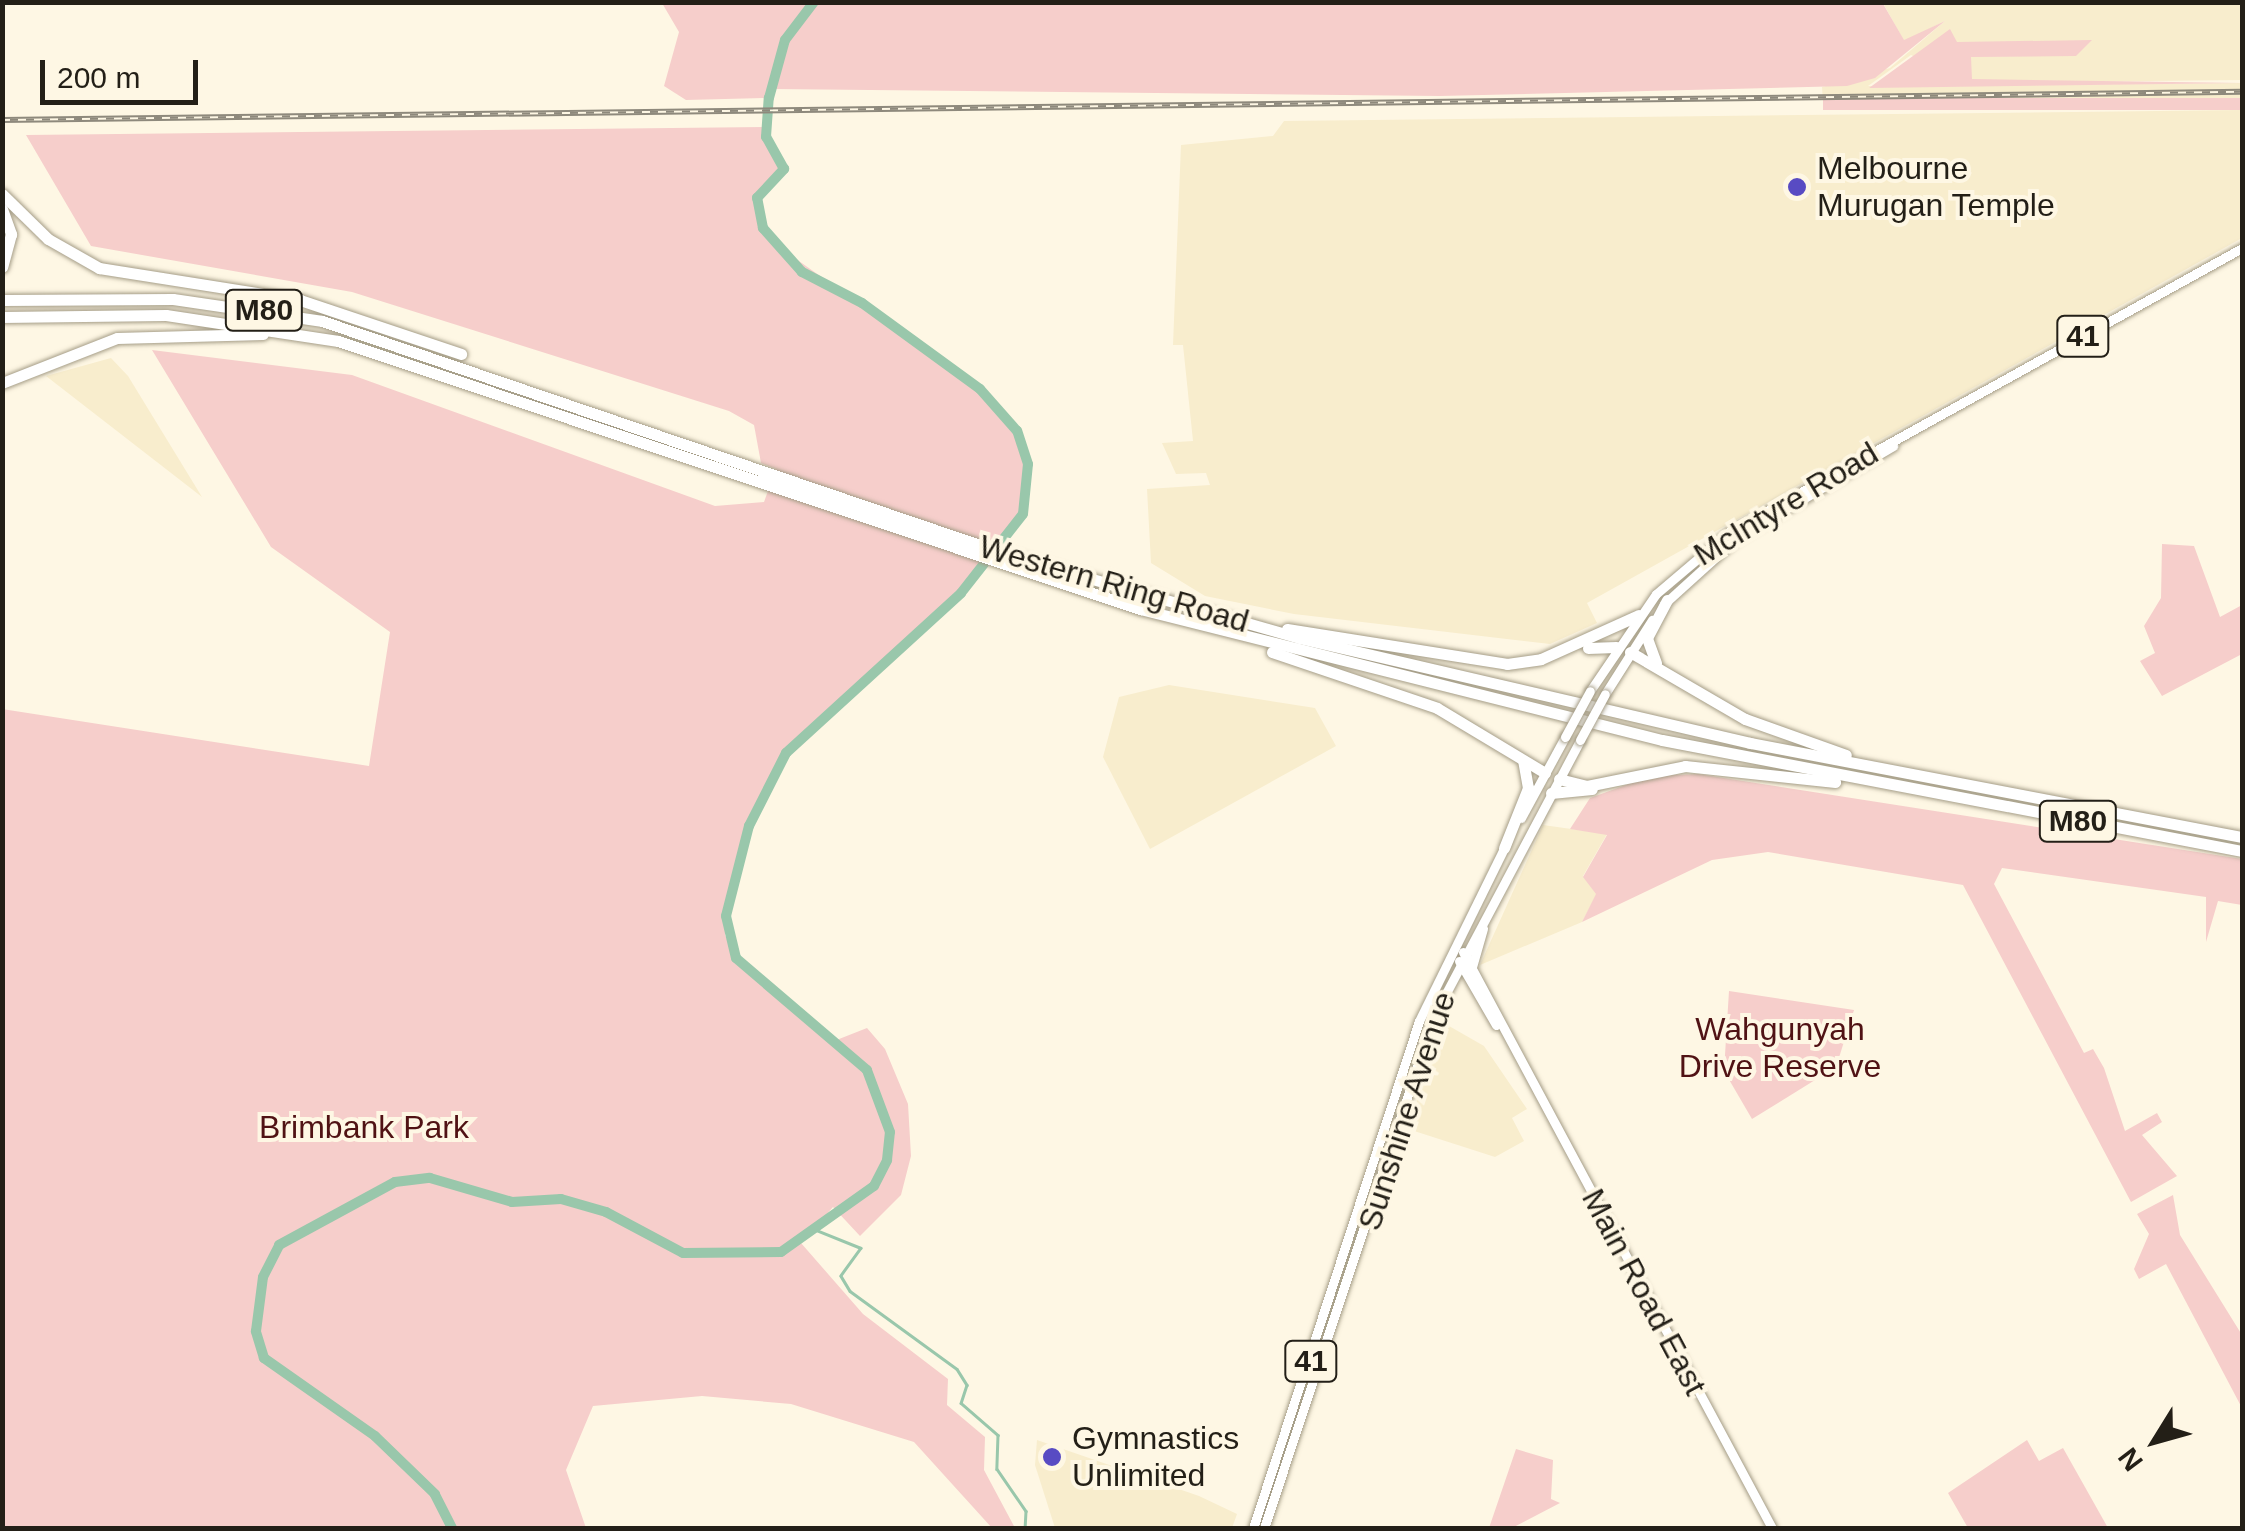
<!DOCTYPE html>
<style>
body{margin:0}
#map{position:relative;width:2245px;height:1531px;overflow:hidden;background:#fef7e4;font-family:Arial,sans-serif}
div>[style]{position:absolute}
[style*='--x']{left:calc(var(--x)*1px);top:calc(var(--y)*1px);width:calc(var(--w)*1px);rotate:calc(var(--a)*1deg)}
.built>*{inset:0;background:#f8edcd}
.green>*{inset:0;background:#f6cecb;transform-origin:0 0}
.stream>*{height:2.5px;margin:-1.25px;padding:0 1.25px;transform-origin:1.25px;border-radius:1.25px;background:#99c7ab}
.river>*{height:10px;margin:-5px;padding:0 5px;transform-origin:5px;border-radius:5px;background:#99c7ab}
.roads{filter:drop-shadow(0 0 2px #a59d87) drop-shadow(0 0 2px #a59d87)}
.major>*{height:9px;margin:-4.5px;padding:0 4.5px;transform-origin:4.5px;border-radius:4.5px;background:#fff}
.highway>*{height:11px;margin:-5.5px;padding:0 5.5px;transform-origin:5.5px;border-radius:5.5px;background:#fff}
.rail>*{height:6px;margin-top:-3px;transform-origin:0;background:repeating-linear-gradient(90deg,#fef7e4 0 8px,#8e897c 0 16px);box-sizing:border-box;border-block:2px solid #8e897c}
.bridges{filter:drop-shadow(0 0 2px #a59d87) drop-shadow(0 0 2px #a59d87)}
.major-bridge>*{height:9px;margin:-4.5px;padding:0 4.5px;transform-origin:4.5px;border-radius:4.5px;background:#fff}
.dots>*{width:28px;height:28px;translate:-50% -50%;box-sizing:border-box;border:5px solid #fef7e4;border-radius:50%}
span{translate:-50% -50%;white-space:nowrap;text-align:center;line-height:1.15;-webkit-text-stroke:8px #fef7e4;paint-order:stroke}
.shield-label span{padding:2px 8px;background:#fef7e4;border:2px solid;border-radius:8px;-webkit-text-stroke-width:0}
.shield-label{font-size:30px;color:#231f17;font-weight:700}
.poi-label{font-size:32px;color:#231f17}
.left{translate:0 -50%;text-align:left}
.street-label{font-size:32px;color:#231f17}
.park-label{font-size:32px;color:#501214}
.frame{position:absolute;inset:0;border:5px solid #231f17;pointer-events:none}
.north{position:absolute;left:2105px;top:1391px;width:100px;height:100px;-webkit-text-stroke:8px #fef7e4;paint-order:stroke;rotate:233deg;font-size:28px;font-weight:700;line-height:40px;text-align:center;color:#231f17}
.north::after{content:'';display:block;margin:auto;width:35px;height:45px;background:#231f17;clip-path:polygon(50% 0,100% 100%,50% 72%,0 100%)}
.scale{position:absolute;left:40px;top:60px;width:158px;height:45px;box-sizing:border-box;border:5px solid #231f17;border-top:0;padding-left:12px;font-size:30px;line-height:35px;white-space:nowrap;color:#231f17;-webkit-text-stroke:8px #fef7e4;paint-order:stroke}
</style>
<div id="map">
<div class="built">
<i style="clip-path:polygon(1883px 3px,2242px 3px,2242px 80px,1968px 83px,1911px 55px,1868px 86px,2242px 83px,2242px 98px,1823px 102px,1822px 87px,1890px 68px,1945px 21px,1904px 41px)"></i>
<i style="clip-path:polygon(2242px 110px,2242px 238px,1587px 603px,1597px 623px,1550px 644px,1294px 614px,1205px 596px,1151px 563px,1147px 489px,1210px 485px,1206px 473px,1176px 474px,1162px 443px,1193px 441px,1183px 345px,1173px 345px,1181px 145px,1273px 136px,1284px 121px)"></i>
<i style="clip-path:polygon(111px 358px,128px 376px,202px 497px,46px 376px)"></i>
<i style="clip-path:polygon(1169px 685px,1315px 708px,1336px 746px,1150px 849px,1103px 757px,1119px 697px)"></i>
<i style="clip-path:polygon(1543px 825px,1607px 834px,1583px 876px,1597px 894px,1582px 922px,1480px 965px)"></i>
<i style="clip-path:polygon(1442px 1022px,1484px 1046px,1527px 1109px,1512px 1118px,1524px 1141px,1495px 1157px,1408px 1129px)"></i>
<i style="clip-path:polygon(1037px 1440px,1199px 1496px,1237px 1514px,1232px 1528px,1055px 1528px,1035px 1465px)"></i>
</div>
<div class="green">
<i style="clip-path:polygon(1882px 2px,1904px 40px,1945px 21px,1875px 78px,1847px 86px,1440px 96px,772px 89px,769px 98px,686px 100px,664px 86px,679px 32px,662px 3px)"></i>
<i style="clip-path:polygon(1950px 29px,1957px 42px,2092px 40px,2076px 56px,1971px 57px,1972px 79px,2242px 83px,1869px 88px)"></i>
<i style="left:2242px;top:98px;width:12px;height:419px;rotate:90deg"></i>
<i style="clip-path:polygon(765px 127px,784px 169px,757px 198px,772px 242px,980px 389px,1025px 446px,1027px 503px,1015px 525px,942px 614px,786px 753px,749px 826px,725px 935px,736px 958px,834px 1041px,867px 1028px,885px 1049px,908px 1104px,911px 1156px,901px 1195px,860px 1236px,833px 1207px,801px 1243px,863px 1314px,948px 1379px,947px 1405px,985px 1437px,984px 1470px,1015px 1528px,992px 1528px,914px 1442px,791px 1404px,702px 1396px,593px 1406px,566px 1470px,586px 1528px,3px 1528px,2px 709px,369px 766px,390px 632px,271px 547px,152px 350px,352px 375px,715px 506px,764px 502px,776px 469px,761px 463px,754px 425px,729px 411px,352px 292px,91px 246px,26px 135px)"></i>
<i style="clip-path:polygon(2162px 544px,2194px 546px,2220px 617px,2242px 605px,2242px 654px,2162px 696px,2140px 661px,2155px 653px,2144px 626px,2161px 598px)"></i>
<i style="clip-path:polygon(1698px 774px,2242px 859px,2242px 905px,2218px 901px,2206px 942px,2206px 897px,2002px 868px,1994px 884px,2084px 1053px,2093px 1049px,2104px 1068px,2125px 1131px,2157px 1113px,2162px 1122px,2142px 1135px,2177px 1176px,2131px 1202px,1963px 885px,1768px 852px,1712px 860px,1582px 922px,1596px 894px,1583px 877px,1607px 835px,1570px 829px,1590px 798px,1651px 776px)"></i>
<i style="clip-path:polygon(1729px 991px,1854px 1010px,1836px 1067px,1752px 1119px,1724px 1071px)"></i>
<i style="clip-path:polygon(2173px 1195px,2180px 1235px,2242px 1335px,2242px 1408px,2166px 1264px,2139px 1279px,2134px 1269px,2149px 1234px,2137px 1214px)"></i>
<i style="clip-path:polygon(2027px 1440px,2039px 1461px,2063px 1448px,2108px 1528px,1968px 1528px,1948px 1493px)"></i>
<i style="clip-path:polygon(1516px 1449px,1553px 1460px,1551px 1499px,1560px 1503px,1512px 1528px,1489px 1528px)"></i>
</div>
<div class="stream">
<i style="--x:816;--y:1230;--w:48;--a:21.8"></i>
<i style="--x:861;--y:1248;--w:34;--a:126"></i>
<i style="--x:841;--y:1276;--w:17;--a:59"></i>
<i style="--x:850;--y:1291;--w:132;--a:36.1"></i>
<i style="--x:957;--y:1369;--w:19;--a:58"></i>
<i style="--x:967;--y:1385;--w:19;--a:108"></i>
<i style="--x:961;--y:1403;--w:49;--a:40.9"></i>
<i style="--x:998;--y:1435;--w:34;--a:92"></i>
<i style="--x:997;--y:1469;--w:51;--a:55.4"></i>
<i style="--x:1026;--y:1511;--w:17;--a:93"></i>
</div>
<div class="river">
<i style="--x:452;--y:1528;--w:38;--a:-117"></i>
<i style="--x:435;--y:1494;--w:83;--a:-136"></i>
<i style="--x:375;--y:1436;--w:136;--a:-144.9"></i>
<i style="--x:264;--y:1358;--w:28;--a:-107"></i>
<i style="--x:256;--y:1331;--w:54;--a:-82.6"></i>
<i style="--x:263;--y:1277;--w:36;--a:-63"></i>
<i style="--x:279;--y:1245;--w:132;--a:-28.5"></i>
<i style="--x:395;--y:1182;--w:35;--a:-7"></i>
<i style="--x:430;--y:1178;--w:85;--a:16.3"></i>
<i style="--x:512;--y:1202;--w:49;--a:-3.5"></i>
<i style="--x:561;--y:1199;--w:47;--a:16.1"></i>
<i style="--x:606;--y:1212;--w:87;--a:28"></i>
<i style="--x:683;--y:1253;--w:98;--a:-0.6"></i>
<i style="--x:781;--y:1252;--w:114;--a:-35.4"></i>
<i style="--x:874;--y:1186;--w:29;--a:-63"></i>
<i style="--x:887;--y:1160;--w:28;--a:-84"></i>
<i style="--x:890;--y:1132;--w:66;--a:-110.4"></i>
<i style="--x:867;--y:1070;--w:172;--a:-139.5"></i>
<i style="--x:736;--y:958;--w:43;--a:-103.4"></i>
<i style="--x:726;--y:916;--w:93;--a:-75.7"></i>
<i style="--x:749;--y:826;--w:82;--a:-63.1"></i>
<i style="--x:786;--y:753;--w:237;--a:-42.4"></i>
<i style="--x:961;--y:593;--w:100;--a:-51.9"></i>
<i style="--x:1023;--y:514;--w:50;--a:-84.3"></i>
<i style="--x:1028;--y:464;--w:35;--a:-108"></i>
<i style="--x:1017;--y:431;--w:56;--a:-131.4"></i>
<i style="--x:980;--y:389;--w:146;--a:-143.9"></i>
<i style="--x:862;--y:303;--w:68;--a:-152.7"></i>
<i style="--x:802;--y:272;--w:59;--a:-131.6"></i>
<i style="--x:763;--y:228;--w:31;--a:-101"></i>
<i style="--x:757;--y:198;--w:40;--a:-47"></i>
<i style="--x:784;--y:169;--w:37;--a:-119"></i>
<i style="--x:766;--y:137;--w:39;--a:-86"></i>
<i style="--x:769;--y:98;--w:60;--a:-74.6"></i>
<i style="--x:785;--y:40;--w:48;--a:-52.7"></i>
</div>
<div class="roads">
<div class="major">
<i style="--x:1664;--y:604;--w:100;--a:-42.2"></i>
<i style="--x:1738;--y:537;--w:180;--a:-30.4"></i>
<i style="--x:1590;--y:691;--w:117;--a:-55.8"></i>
<i style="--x:1656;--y:594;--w:96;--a:-40.3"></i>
<i style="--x:1729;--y:532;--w:586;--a:-28.97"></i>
<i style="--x:1605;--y:694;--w:88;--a:-57.6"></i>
<i style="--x:1521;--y:818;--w:92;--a:-61.5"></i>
<i style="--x:1463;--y:952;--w:654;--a:61.79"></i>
<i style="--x:1459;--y:961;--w:74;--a:60"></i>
<i style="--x:1472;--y:967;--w:40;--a:-74"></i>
<i style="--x:1253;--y:1528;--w:533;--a:-71.87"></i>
<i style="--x:1419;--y:1021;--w:197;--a:-63.8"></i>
<i style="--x:1264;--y:1528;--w:539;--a:-71.63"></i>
<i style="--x:1434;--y:1016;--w:312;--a:-62.1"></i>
</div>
<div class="highway">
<i style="--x:2;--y:194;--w:64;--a:44.4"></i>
<i style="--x:48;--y:239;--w:59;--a:29.6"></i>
<i style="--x:99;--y:268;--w:204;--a:9"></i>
<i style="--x:300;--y:300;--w:170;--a:18.5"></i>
<i style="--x:2;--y:209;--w:27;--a:70"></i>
<i style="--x:11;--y:234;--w:34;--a:105"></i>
<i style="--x:2;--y:300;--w:171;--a:-0.3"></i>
<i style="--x:173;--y:299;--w:151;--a:8.4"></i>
<i style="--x:322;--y:321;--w:732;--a:18.81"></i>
<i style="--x:1015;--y:557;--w:295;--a:15.9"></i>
<i style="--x:1299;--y:638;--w:463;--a:13.1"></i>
<i style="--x:1750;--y:743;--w:501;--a:10.82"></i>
<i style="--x:2;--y:317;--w:164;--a:-0.7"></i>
<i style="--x:166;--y:315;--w:174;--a:8.6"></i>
<i style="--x:338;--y:341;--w:846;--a:18.48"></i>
<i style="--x:1140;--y:609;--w:538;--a:14.09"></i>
<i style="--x:1662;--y:740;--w:591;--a:10.83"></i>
<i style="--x:2;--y:383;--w:123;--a:-21.4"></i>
<i style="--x:117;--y:338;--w:146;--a:-1.6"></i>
<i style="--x:1287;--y:629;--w:223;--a:9"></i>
<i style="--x:1507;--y:664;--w:34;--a:-8"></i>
<i style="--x:1541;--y:659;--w:107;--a:-24.2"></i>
<i style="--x:1588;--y:648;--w:28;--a:-2"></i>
<i style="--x:1272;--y:652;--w:174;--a:18.7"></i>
<i style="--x:1437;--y:708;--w:126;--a:31"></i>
<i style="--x:1630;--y:652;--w:133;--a:30.2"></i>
<i style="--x:1745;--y:719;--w:107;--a:19.6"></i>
<i style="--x:1656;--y:663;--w:27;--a:-110"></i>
<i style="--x:1647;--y:638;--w:43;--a:-62.2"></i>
<i style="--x:1559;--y:779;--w:29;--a:14"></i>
<i style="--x:1587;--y:786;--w:100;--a:-11.5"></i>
<i style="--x:1685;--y:766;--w:151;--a:6.1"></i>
<i style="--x:1551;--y:793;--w:41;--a:-5.6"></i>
<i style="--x:1504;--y:848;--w:65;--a:-68.2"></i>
<i style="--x:1528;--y:788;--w:28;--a:-100"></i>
</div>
</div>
<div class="rail">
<i style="--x:2;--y:120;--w:2240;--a:-0.72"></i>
</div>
<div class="bridges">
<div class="major-bridge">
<i style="--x:1565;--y:737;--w:52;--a:-61.5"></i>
<i style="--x:1580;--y:740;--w:52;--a:-61.5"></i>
</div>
</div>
<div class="dots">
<i style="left:1797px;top:187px;background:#584bc3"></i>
<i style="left:1052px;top:1457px;background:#584bc3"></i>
</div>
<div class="shield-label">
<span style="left:264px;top:310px">M80</span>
<span style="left:2083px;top:336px">41</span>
<span style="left:2078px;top:821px">M80</span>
<span style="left:1311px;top:1361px">41</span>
</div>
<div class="poi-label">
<span class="left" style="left:1817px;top:187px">Melbourne<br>Murugan Temple</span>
<span class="left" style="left:1072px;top:1457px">Gymnastics<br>Unlimited</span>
</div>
<div class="street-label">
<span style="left:1786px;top:504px;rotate:-31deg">McIntyre Road</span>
<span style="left:1114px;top:584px;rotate:16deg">Western Ring Road</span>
<span style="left:1407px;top:1111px;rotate:-72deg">Sunshine Avenue</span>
<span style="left:1644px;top:1292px;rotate:62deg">Main Road East</span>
</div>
<div class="park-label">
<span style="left:1780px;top:1048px">Wahgunyah<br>Drive Reserve</span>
<span style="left:364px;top:1127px">Brimbank Park</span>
</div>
<div class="frame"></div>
<div class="north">N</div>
<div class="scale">200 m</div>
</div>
